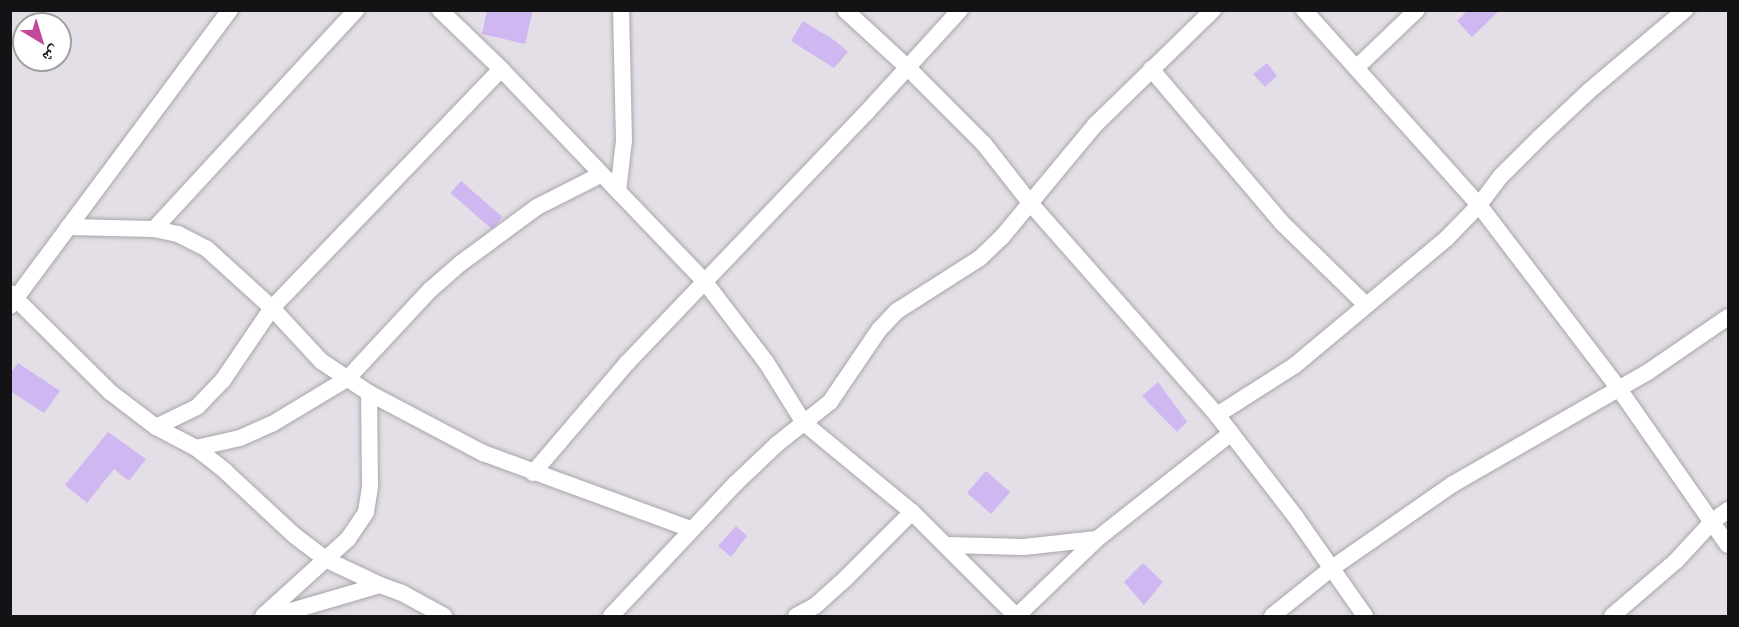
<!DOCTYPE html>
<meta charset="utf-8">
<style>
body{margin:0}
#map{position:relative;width:1739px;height:627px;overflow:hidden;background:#e4dfe6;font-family:"PT Sans Narrow","Noto Naskh Arabic",sans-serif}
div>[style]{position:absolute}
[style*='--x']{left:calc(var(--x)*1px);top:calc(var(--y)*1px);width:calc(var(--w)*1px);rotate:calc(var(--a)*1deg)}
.building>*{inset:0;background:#cfb7f1;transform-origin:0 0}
.roads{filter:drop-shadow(0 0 2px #a9a5ab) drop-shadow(0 0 2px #a9a5ab)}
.street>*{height:16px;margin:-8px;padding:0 8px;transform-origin:8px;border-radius:8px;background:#fff}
span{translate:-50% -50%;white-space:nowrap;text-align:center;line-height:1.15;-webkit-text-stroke:5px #fff;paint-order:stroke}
.frame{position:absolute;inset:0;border:12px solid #131214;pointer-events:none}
.north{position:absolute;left:12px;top:12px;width:60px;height:60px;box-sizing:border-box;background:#fff;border:2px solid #a1a0a1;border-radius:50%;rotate:142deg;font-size:16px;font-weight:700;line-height:24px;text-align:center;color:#131214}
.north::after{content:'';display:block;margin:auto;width:21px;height:27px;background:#c44897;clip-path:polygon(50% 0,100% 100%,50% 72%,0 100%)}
</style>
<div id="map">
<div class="building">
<i style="clip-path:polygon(487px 10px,533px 10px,525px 44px,482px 34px)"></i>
<i style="clip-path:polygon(1468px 10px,1500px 10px,1472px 37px,1457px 21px)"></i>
<i style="clip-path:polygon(803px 21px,834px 40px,848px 52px,834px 68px,791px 41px)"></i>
<i style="clip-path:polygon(1267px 63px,1277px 76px,1265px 87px,1253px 74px)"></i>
<i style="left:461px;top:181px;width:55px;height:16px;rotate:41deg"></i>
<i style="clip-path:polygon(18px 363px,60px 391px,44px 413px,10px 391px,10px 374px)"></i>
<i style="clip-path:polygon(1158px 382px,1187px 422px,1177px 432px,1142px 396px)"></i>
<i style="clip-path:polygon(108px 432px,146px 459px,129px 481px,114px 469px,87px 503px,65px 485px)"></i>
<i style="left:986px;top:471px;width:32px;height:29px;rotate:41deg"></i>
<i style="clip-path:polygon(736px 526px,747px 536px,731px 557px,718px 546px)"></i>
<i style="clip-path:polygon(1143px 563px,1163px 582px,1144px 605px,1124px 582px)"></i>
</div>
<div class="roads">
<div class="street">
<i style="--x:440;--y:10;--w:85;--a:44"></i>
<i style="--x:501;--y:69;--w:295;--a:46.2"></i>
<i style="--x:705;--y:282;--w:101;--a:52.7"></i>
<i style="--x:766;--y:362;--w:72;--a:58.1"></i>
<i style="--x:804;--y:423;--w:140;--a:39.5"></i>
<i style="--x:912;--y:512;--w:147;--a:45"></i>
<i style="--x:845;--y:10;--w:84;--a:42.6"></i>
<i style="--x:907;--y:67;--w:109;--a:45"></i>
<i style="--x:984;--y:144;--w:76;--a:51.9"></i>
<i style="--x:1031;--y:204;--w:281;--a:48.6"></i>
<i style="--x:1217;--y:415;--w:128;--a:52.3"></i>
<i style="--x:1295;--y:516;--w:122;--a:55"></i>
<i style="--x:1304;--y:10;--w:262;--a:48.1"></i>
<i style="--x:1479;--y:205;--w:231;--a:52.7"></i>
<i style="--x:1619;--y:389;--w:190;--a:55.1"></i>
<i style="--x:1356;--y:68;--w:84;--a:-43.6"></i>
<i style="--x:1151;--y:69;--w:201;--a:49.6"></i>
<i style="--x:1281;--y:222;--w:119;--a:44.3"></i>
<i style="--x:618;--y:191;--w:50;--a:-83.2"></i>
<i style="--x:624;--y:141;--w:131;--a:-91.3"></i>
<i style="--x:68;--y:227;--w:86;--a:1.3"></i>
<i style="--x:154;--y:229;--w:25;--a:12"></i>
<i style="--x:178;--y:234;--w:31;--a:27"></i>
<i style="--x:206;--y:248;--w:89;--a:42.3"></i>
<i style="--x:272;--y:308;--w:72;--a:47.2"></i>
<i style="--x:321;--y:361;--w:58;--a:33.7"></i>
<i style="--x:369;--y:393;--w:129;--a:27.8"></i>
<i style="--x:483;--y:453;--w:221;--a:20.1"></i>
<i style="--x:154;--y:229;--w:298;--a:-47.3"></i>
<i style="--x:10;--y:293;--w:141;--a:44.7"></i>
<i style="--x:110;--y:392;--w:58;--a:37.3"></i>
<i style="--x:156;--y:427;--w:45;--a:27.7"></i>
<i style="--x:196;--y:448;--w:37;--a:38"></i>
<i style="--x:225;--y:471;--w:96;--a:42.9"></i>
<i style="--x:295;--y:536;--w:38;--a:37"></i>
<i style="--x:325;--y:559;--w:61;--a:25.3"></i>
<i style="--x:380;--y:585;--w:23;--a:20"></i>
<i style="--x:402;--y:593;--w:48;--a:28.7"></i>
<i style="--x:10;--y:306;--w:369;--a:-53.4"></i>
<i style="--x:1217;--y:415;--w:91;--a:-32.5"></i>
<i style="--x:1294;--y:366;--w:199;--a:-39.9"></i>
<i style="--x:1447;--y:238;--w:46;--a:-45.9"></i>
<i style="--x:1479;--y:205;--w:36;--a:-53"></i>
<i style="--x:1501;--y:176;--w:54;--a:-45"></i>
<i style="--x:1539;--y:138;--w:69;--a:-43.2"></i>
<i style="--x:1589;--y:91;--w:126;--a:-40.2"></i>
<i style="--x:156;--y:427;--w:46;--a:-26"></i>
<i style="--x:197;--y:407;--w:37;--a:-46"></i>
<i style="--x:223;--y:380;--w:87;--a:-55.8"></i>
<i style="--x:272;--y:308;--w:331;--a:-46.2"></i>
<i style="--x:196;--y:448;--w:45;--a:-12.8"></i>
<i style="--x:240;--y:438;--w:35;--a:-24"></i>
<i style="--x:272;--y:424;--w:87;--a:-31"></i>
<i style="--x:347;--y:379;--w:122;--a:-47"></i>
<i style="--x:430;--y:290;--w:41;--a:-41.1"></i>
<i style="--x:461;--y:263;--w:94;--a:-36.4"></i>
<i style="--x:537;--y:207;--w:71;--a:-26.9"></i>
<i style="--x:533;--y:473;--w:145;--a:-49.5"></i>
<i style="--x:627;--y:363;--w:346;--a:-46.3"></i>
<i style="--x:866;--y:113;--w:139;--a:-47.6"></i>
<i style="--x:947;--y:545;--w:77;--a:1.5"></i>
<i style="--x:1024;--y:547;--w:73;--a:-6.3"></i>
<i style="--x:263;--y:616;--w:115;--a:-42.2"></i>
<i style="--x:348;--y:539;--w:32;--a:-56"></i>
<i style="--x:366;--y:512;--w:26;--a:-81"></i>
<i style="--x:370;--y:486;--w:93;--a:-90.6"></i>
<i style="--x:274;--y:616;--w:110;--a:-16.3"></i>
<i style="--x:611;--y:616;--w:183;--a:-46.8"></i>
<i style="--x:736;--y:483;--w:57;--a:-43.6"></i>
<i style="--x:777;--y:444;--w:68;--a:-38.4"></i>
<i style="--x:830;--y:402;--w:87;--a:-55.8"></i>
<i style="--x:879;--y:330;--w:26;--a:-47"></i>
<i style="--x:897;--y:311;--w:98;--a:-32.6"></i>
<i style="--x:980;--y:258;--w:30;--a:-44"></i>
<i style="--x:1002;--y:237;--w:146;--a:-50.3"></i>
<i style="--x:1095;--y:125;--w:165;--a:-44.3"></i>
<i style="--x:796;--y:616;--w:21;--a:-28"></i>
<i style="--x:815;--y:606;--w:40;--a:-42"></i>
<i style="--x:845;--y:579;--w:95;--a:-45"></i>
<i style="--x:1017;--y:616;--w:111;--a:-43.9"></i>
<i style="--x:1097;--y:539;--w:171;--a:-38.3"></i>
<i style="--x:1272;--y:616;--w:77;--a:-38.7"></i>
<i style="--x:1332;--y:568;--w:147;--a:-34.8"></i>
<i style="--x:1453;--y:484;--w:225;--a:-29.9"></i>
<i style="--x:1648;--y:372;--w:97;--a:-34.5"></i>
<i style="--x:1612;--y:616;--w:84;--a:-40.7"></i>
<i style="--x:1676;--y:561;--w:53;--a:-47.3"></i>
<i style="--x:1712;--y:522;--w:20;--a:-37"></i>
</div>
</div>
<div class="frame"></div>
<div class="north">ش</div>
</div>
